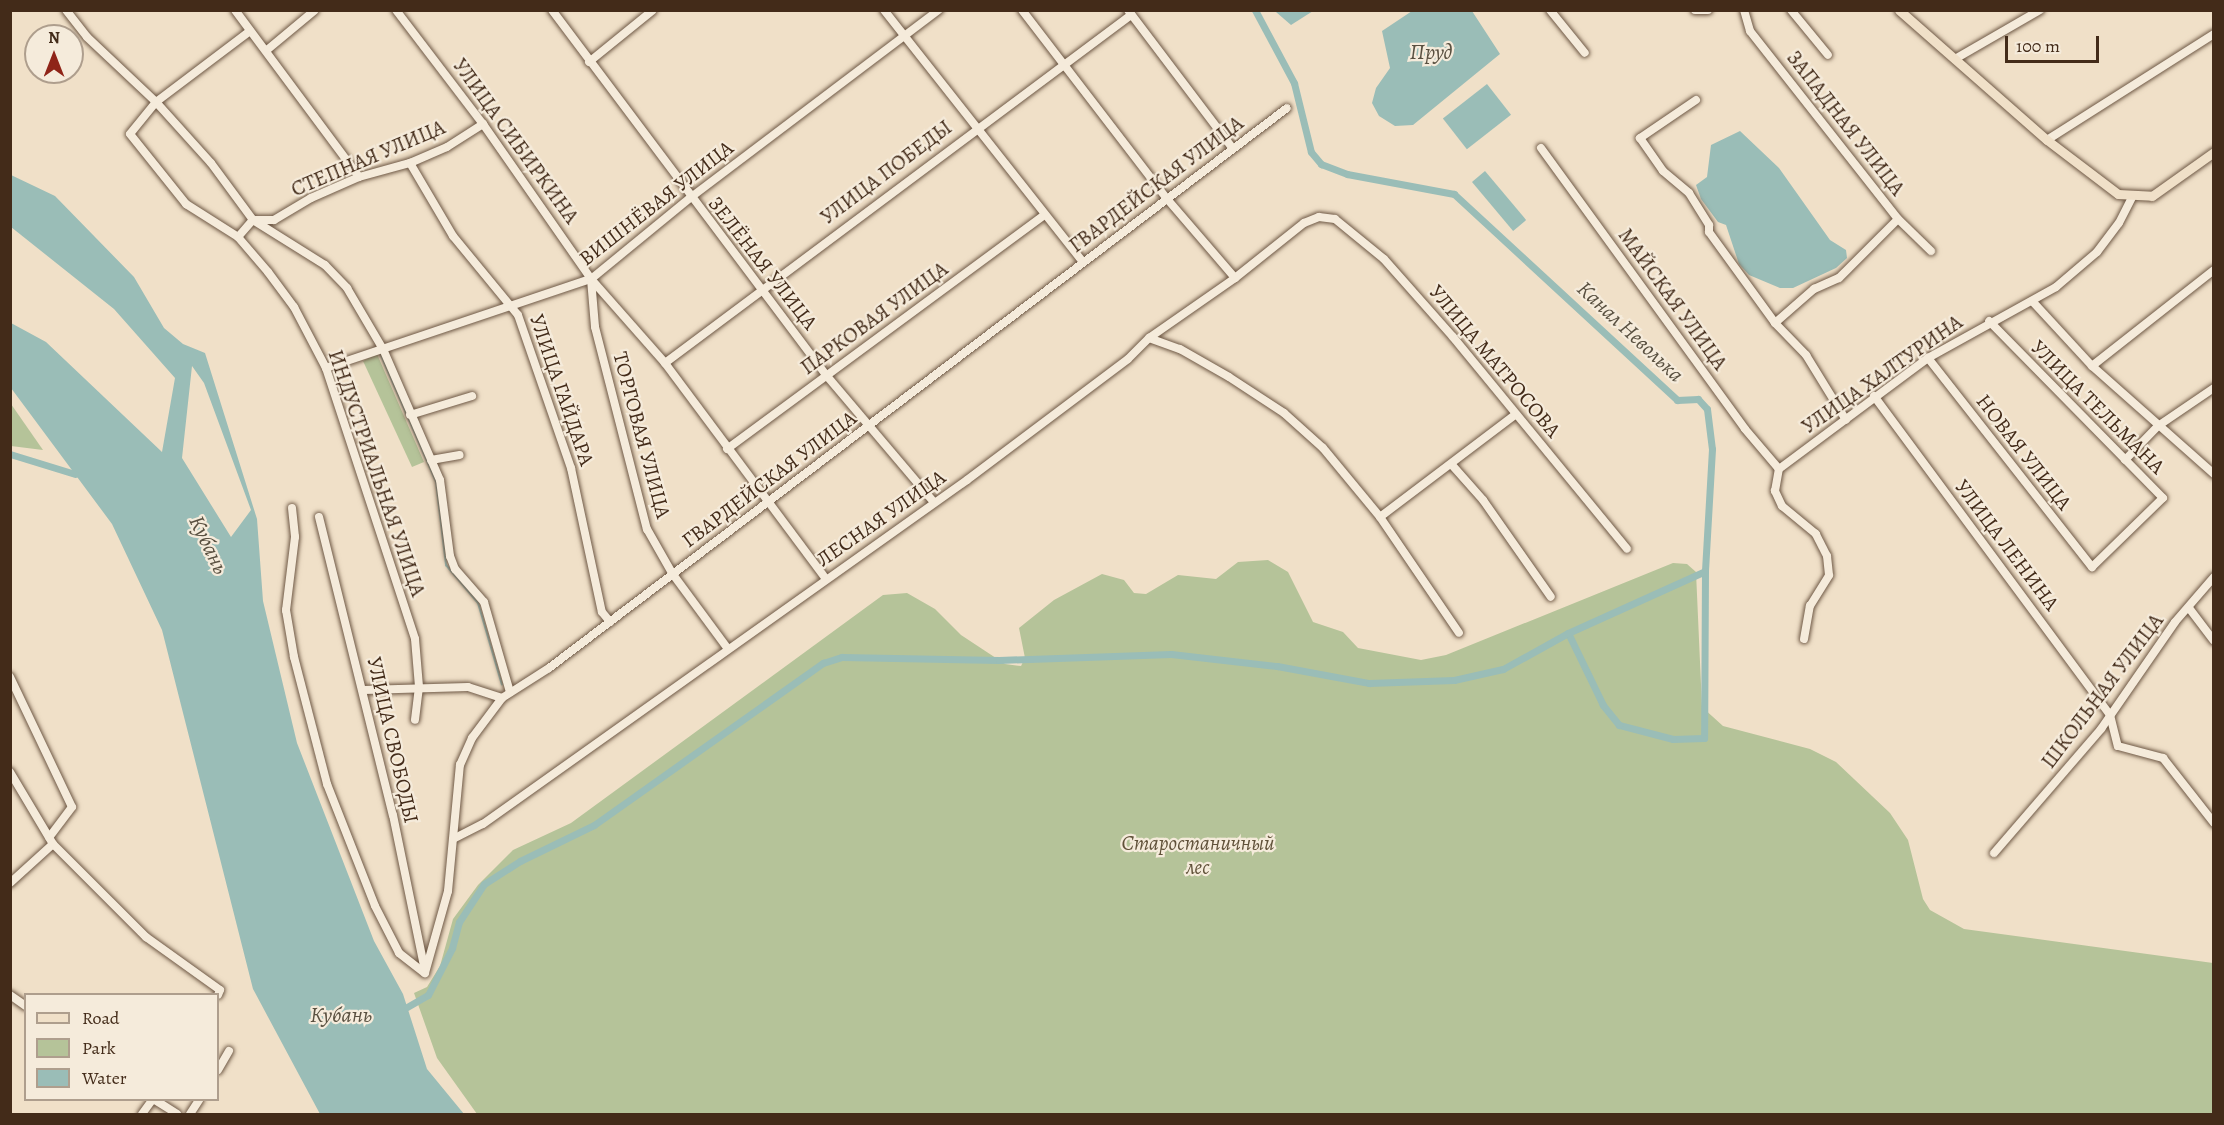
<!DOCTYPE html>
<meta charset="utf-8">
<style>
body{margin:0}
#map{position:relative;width:2224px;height:1125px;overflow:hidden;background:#f0e0c8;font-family:Alegreya,serif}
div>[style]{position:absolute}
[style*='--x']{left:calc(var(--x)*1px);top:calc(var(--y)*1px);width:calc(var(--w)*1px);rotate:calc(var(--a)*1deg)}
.green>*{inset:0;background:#b5c399}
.water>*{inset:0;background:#9abdb7;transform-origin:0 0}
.stream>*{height:2px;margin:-1px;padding:0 1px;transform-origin:1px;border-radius:1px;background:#9abdb7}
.canal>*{height:7px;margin:-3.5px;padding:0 3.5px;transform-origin:3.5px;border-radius:3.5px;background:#9abdb7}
.roads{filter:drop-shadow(0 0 2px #6e5845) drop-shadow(0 0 2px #6e5845)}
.minor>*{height:8px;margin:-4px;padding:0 4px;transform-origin:4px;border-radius:4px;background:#f5ebdb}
.major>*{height:9px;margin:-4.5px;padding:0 4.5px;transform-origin:4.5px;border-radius:4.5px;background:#f0e0c8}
span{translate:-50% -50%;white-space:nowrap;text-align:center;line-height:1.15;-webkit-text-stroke:4.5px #f5ebdb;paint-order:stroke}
.street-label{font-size:21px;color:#432b19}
.park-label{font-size:21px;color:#605139;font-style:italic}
.water-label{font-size:22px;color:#595040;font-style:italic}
.frame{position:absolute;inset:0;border:12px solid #432b19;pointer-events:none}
.legend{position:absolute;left:24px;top:993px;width:195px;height:108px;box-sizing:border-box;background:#f5ebdb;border:2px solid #ae9e8d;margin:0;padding:8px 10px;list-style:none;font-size:18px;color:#432b19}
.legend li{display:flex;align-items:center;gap:12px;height:30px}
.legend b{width:30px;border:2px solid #ae9e8d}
.north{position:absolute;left:24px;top:24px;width:60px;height:60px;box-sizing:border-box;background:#f5ebdb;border:2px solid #ae9e8d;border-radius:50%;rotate:0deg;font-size:16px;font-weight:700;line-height:24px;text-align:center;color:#432b19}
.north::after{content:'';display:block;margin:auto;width:21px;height:27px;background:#8f2418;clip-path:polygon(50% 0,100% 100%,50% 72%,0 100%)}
.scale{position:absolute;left:2005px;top:36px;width:94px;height:27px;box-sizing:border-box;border:3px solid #432b19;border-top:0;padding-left:8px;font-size:18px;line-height:21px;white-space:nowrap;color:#432b19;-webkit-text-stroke:4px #f5ebdb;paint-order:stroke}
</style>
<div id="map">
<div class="green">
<i style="clip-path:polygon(377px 354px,424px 462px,412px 467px,363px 361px)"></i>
<i style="clip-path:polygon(11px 404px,43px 450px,11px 446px)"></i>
<i style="clip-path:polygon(1268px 560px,1288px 572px,1313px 622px,1343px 632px,1358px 648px,1421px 660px,1446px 655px,1673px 563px,1687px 564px,1696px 572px,1702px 707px,1723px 726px,1810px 749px,1836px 762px,1890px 813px,1908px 840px,1923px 899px,1930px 910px,1964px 929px,2213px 963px,2213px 1114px,477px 1114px,437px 1058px,414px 993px,427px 987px,440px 966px,453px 919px,478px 885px,513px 850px,571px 823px,883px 595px,907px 593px,935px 609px,961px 635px,1005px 664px,1021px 666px,1025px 658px,1019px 628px,1054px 600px,1102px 574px,1124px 580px,1134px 593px,1146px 594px,1178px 575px,1216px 579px,1238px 562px)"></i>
</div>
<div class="water">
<i style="clip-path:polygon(1313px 11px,1291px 25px,1276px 12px,1276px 10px)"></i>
<i style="clip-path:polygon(1412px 11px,1472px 11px,1500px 54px,1413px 125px,1395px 126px,1379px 116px,1372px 103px,1376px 88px,1390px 68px,1382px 31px)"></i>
<i style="left:1487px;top:84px;width:39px;height:56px;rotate:52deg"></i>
<i style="clip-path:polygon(1740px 131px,1779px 168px,1830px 240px,1846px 250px,1847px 258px,1836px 268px,1793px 288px,1780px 288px,1749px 275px,1739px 264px,1726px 225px,1718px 222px,1701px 199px,1696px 185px,1707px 177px,1711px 145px)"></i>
<i style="left:1485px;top:171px;width:64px;height:17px;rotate:50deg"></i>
<i style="clip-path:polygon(evenodd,11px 175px,55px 196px,134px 277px,164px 328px,183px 344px,205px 353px,257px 519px,263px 601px,297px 743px,374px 941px,403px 994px,427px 1069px,464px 1114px,320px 1114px,253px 989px,162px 630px,112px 524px,11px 388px,11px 323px,46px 342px,162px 452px,175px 378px,114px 309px,11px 227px,11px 175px,192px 366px,204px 383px,251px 510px,231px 537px,182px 458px,192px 366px)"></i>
</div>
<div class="stream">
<i style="--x:380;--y:353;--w:141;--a:66.5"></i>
<i style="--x:436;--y:482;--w:84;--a:83.1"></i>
<i style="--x:446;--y:565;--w:50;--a:49.9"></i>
<i style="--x:478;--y:603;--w:85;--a:73.7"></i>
</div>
<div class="canal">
<i style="--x:1255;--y:10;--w:83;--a:61.9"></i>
<i style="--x:1294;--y:83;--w:71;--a:76.2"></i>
<i style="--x:1311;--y:152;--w:16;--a:50"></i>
<i style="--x:1321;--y:164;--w:28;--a:21"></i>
<i style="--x:1347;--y:174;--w:109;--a:10.6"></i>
<i style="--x:1454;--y:194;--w:304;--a:42.7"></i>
<i style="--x:1677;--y:400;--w:21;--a:-3"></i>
<i style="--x:1698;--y:399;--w:13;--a:48"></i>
<i style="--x:1707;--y:409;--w:40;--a:82.9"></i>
<i style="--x:1712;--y:449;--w:122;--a:93.3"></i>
<i style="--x:1705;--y:571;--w:167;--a:90.3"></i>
<i style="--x:1704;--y:738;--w:31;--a:178"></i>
<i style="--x:1673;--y:739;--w:56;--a:-165.5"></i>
<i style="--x:1619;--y:725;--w:26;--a:-129"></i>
<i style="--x:1603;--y:705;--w:80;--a:-115.9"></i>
<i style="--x:10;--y:454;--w:68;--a:17.1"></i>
<i style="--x:407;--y:1007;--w:24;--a:-30"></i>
<i style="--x:428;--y:995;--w:53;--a:-62.9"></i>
<i style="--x:452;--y:948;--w:27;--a:-75"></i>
<i style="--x:459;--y:922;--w:45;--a:-56.7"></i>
<i style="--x:484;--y:884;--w:43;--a:-32.6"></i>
<i style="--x:520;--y:861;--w:82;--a:-25.9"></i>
<i style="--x:594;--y:825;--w:281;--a:-35.3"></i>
<i style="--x:823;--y:663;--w:20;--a:-18"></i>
<i style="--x:842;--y:657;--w:157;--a:1.1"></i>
<i style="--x:999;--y:660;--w:172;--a:-2"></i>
<i style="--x:1171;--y:654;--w:107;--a:6.5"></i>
<i style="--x:1277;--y:666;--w:94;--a:10.5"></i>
<i style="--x:1369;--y:683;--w:85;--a:-2"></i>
<i style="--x:1454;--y:680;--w:50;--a:-12.7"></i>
<i style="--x:1503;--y:669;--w:74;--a:-29"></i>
<i style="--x:1568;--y:633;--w:150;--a:-24.3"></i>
</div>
<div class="roads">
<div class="minor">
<i style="--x:66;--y:10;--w:34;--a:52"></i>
<i style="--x:87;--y:37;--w:95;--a:43.3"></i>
<i style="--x:156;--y:102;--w:82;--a:48"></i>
<i style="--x:211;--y:163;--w:71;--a:53.6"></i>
<i style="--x:253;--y:220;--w:85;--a:32"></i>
<i style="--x:325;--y:265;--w:32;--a:46"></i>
<i style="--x:347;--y:288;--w:71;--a:59.5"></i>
<i style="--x:383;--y:349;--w:143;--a:66.5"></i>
<i style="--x:440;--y:480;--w:77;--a:82.5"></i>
<i style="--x:450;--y:556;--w:14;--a:69"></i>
<i style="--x:455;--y:569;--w:44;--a:48.7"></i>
<i style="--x:484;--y:602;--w:94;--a:73.9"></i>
<i style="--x:235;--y:10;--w:208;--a:53.4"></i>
<i style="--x:396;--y:10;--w:143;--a:52.7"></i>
<i style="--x:483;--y:124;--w:189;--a:55.1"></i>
<i style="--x:591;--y:279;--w:112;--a:48.6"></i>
<i style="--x:665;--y:363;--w:268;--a:53.3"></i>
<i style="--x:552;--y:10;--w:456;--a:53.1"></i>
<i style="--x:826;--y:375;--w:165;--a:49.7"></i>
<i style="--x:884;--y:10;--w:321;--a:51.7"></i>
<i style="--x:1022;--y:10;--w:240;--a:52.5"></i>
<i style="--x:1168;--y:200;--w:103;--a:49.3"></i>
<i style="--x:1128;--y:10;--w:174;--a:52.9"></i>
<i style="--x:1550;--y:10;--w:55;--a:50.9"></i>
<i style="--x:1695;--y:10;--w:13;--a:0"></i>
<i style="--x:1744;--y:10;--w:22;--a:74"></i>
<i style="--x:1750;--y:31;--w:239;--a:51.8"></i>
<i style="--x:1898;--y:219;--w:46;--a:44.1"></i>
<i style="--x:1791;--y:10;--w:58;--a:50.6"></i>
<i style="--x:250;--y:31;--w:118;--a:142.9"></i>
<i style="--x:156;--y:102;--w:41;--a:129.1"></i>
<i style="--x:130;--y:134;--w:90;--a:51.3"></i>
<i style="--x:186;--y:204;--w:62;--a:32.4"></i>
<i style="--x:238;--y:237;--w:46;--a:49.4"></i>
<i style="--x:268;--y:272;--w:44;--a:53.4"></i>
<i style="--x:294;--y:307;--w:69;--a:62.3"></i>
<i style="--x:326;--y:368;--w:285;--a:71.8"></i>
<i style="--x:415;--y:639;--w:48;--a:85.2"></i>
<i style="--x:419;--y:687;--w:33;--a:97"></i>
<i style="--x:267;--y:50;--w:62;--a:-39.8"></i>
<i style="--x:1955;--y:59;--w:98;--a:-30"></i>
<i style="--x:589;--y:62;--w:82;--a:-39.1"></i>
<i style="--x:1696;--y:100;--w:68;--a:145.8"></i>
<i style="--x:1640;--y:138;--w:40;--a:55.1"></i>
<i style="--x:1663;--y:171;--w:34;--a:40"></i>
<i style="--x:1689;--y:193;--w:38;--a:58"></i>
<i style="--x:1709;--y:225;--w:7;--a:90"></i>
<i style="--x:1709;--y:232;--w:112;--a:54"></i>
<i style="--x:1775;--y:323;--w:45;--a:45.9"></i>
<i style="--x:1806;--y:355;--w:76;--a:58.4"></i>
<i style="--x:2047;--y:140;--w:198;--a:-32.4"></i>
<i style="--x:1541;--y:148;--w:347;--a:54"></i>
<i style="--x:1745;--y:429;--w:52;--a:49.6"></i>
<i style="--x:410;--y:163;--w:85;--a:59.5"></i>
<i style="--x:453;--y:236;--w:102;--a:50.6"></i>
<i style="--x:518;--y:315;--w:162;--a:70.9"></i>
<i style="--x:571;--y:468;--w:147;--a:77.9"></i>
<i style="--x:602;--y:612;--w:13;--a:51"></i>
<i style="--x:238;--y:237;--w:23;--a:-49"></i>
<i style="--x:253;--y:220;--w:21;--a:0"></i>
<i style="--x:274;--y:220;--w:43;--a:-30.7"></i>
<i style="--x:311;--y:198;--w:52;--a:-23.6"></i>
<i style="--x:359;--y:177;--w:53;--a:-15.4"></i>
<i style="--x:410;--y:163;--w:40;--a:-23.4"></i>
<i style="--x:447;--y:147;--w:43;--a:-32.6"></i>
<i style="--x:591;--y:279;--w:48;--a:85.2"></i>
<i style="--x:595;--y:327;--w:209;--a:75.6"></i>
<i style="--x:647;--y:529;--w:51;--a:60.4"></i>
<i style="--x:672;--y:573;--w:94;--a:53.6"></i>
<i style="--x:2033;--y:302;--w:87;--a:47.3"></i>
<i style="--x:2092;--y:366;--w:163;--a:41.5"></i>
<i style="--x:1775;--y:323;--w:52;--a:-41.1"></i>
<i style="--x:1814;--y:289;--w:27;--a:-24"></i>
<i style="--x:1839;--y:278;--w:83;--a:-45"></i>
<i style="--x:1149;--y:338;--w:33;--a:20"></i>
<i style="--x:1180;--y:349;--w:56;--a:29.7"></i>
<i style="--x:1229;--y:377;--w:66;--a:33.2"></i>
<i style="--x:1284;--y:413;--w:52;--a:41.9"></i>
<i style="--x:1323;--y:448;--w:89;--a:50.4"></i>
<i style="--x:1380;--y:517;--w:140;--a:55.7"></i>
<i style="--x:1928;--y:358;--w:266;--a:51.9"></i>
<i style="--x:2092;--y:567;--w:99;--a:-44.2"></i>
<i style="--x:2163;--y:498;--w:248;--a:-134.5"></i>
<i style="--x:665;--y:363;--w:582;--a:-36.75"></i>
<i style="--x:2092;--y:366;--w:155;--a:-38.2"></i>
<i style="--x:326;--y:368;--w:280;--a:-18.6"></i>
<i style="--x:591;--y:279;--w:128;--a:-39.3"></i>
<i style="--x:690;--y:198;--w:312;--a:-37.1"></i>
<i style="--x:1874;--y:396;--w:397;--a:53.5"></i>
<i style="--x:2110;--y:715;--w:32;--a:76"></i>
<i style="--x:2118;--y:746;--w:47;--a:14.9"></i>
<i style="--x:2163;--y:758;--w:83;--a:51.9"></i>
<i style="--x:410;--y:415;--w:65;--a:-17"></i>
<i style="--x:727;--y:449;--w:393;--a:-36.4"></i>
<i style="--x:431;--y:460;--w:29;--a:-10"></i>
<i style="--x:2125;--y:460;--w:47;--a:-45.9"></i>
<i style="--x:2158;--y:426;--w:68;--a:-34.2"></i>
<i style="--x:1452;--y:465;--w:47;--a:48.5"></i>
<i style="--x:1483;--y:500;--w:118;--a:55"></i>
<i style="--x:292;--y:508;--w:29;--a:84"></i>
<i style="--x:295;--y:537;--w:74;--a:97"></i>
<i style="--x:286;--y:610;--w:48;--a:80.3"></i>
<i style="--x:294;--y:657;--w:131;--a:75.4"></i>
<i style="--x:327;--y:784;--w:131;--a:68.5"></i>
<i style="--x:375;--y:906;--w:53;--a:62.9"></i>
<i style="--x:399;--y:953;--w:33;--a:38"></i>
<i style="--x:319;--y:517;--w:307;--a:76.1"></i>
<i style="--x:393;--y:815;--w:159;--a:78.4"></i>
<i style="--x:1380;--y:517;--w:169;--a:-37.1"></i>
<i style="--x:2189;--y:608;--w:41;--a:52.9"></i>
<i style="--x:1804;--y:639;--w:34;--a:-80"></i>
<i style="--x:1810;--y:606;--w:36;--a:-58"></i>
<i style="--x:1829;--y:575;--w:19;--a:-96"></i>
<i style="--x:1827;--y:556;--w:25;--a:-117"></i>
<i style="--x:1816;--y:534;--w:44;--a:-140.5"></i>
<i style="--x:1782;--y:506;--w:17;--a:-115"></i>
<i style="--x:1775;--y:491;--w:22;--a:-80"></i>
<i style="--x:1779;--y:469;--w:186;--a:-36.7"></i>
<i style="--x:1928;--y:358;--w:146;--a:-29"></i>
<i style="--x:2056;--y:287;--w:54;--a:-40.5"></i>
<i style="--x:2097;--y:252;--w:36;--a:-53"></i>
<i style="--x:2119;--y:223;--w:29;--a:-63"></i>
<i style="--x:10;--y:677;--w:144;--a:64.5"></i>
<i style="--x:72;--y:807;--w:38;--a:127"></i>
<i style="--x:364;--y:690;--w:104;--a:-1.7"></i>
<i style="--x:468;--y:687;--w:36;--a:18"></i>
<i style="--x:10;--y:772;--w:84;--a:59.2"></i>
<i style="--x:53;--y:844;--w:132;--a:45"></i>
<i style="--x:146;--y:937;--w:91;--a:35.6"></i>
<i style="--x:220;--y:990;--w:5;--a:112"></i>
<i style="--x:455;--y:838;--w:31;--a:-27"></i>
<i style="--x:483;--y:824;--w:594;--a:-35.4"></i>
<i style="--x:967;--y:480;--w:201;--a:-36.9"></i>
<i style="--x:1128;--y:359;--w:30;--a:-45"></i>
<i style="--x:1149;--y:338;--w:105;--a:-34.9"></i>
<i style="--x:1235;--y:278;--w:88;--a:-38.6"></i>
<i style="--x:1304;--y:223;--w:16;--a:-22"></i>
<i style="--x:1319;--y:217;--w:16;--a:7"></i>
<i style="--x:1335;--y:219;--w:63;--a:39.2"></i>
<i style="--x:1384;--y:259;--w:104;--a:48.5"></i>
<i style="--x:1453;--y:337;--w:274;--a:50.6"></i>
<i style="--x:1994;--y:853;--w:164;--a:-49.2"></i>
<i style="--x:2101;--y:729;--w:130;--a:-55.3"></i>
<i style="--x:2175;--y:622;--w:60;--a:-49.1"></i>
<i style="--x:10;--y:883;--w:58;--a:-42.2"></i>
<i style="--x:425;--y:973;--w:85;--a:-74.3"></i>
<i style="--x:448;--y:891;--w:127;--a:-84.6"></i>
<i style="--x:460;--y:765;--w:30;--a:-66"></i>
<i style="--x:472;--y:738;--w:50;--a:-53.1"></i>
<i style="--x:502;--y:698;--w:56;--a:-32.6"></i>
<i style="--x:549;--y:668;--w:926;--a:-37.19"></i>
<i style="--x:10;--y:995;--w:19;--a:35"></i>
<i style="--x:218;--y:1070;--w:22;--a:-60"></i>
<i style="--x:155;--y:1100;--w:26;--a:32"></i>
<i style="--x:142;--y:1114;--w:17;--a:-54"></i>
<i style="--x:190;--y:1114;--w:17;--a:-57"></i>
</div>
<div class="major">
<i style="--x:1899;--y:10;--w:197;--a:41.3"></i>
<i style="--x:2047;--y:140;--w:89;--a:37.3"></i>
<i style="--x:2118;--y:194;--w:34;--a:3"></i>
<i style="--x:2152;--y:196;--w:76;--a:-35.4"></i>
</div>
</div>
<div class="street-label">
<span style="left:1846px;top:123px;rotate:52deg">ЗАПАДНАЯ УЛИЦА</span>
<span style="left:516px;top:141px;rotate:54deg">УЛИЦА СИБИРКИНА</span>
<span style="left:368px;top:158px;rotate:-23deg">СТЕПНАЯ УЛИЦА</span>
<span style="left:886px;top:172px;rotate:-37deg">УЛИЦА ПОБЕДЫ</span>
<span style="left:1156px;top:184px;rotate:-37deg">ГВАРДЕЙСКАЯ УЛИЦА</span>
<span style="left:656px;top:203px;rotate:-38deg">ВИШНЁВАЯ УЛИЦА</span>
<span style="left:763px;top:263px;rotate:52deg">ЗЕЛЁНАЯ УЛИЦА</span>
<span style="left:1673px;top:299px;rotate:54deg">МАЙСКАЯ УЛИЦА</span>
<span style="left:874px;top:318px;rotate:-36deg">ПАРКОВАЯ УЛИЦА</span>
<span style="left:1495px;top:361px;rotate:50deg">УЛИЦА МАТРОСОВА</span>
<span style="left:1882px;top:374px;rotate:-35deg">УЛИЦА ХАЛТУРИНА</span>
<span style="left:562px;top:390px;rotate:71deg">УЛИЦА ГАЙДАРА</span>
<span style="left:2098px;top:407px;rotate:45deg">УЛИЦА ТЕЛЬМАНА</span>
<span style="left:642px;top:435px;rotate:75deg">ТОРГОВАЯ УЛИЦА</span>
<span style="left:2024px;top:452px;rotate:52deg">НОВАЯ УЛИЦА</span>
<span style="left:377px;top:473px;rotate:71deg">ИНДУСТРИАЛЬНАЯ УЛИЦА</span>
<span style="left:769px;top:479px;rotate:-37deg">ГВАРДЕЙСКАЯ УЛИЦА</span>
<span style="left:881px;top:518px;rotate:-35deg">ЛЕСНАЯ УЛИЦА</span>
<span style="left:2007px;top:545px;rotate:53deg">УЛИЦА ЛЕНИНА</span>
<span style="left:2102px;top:691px;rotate:-53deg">ШКОЛЬНАЯ УЛИЦА</span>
<span style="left:393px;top:740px;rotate:77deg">УЛИЦА СВОБОДЫ</span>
</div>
<div class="park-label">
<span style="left:1198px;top:855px">Старостаничный<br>лес</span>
</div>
<div class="water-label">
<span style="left:1431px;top:53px">Пруд</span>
<span style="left:1630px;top:332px;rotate:43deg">Канал Неволька</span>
<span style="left:208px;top:545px;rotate:64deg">Кубань</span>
<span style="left:341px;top:1016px">Кубань</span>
</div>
<div class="frame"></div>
<ul class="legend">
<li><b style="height:8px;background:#f0e0c8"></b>Road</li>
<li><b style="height:16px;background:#b5c399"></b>Park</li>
<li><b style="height:16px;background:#9abdb7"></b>Water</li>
</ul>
<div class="north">N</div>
<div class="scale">100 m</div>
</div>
